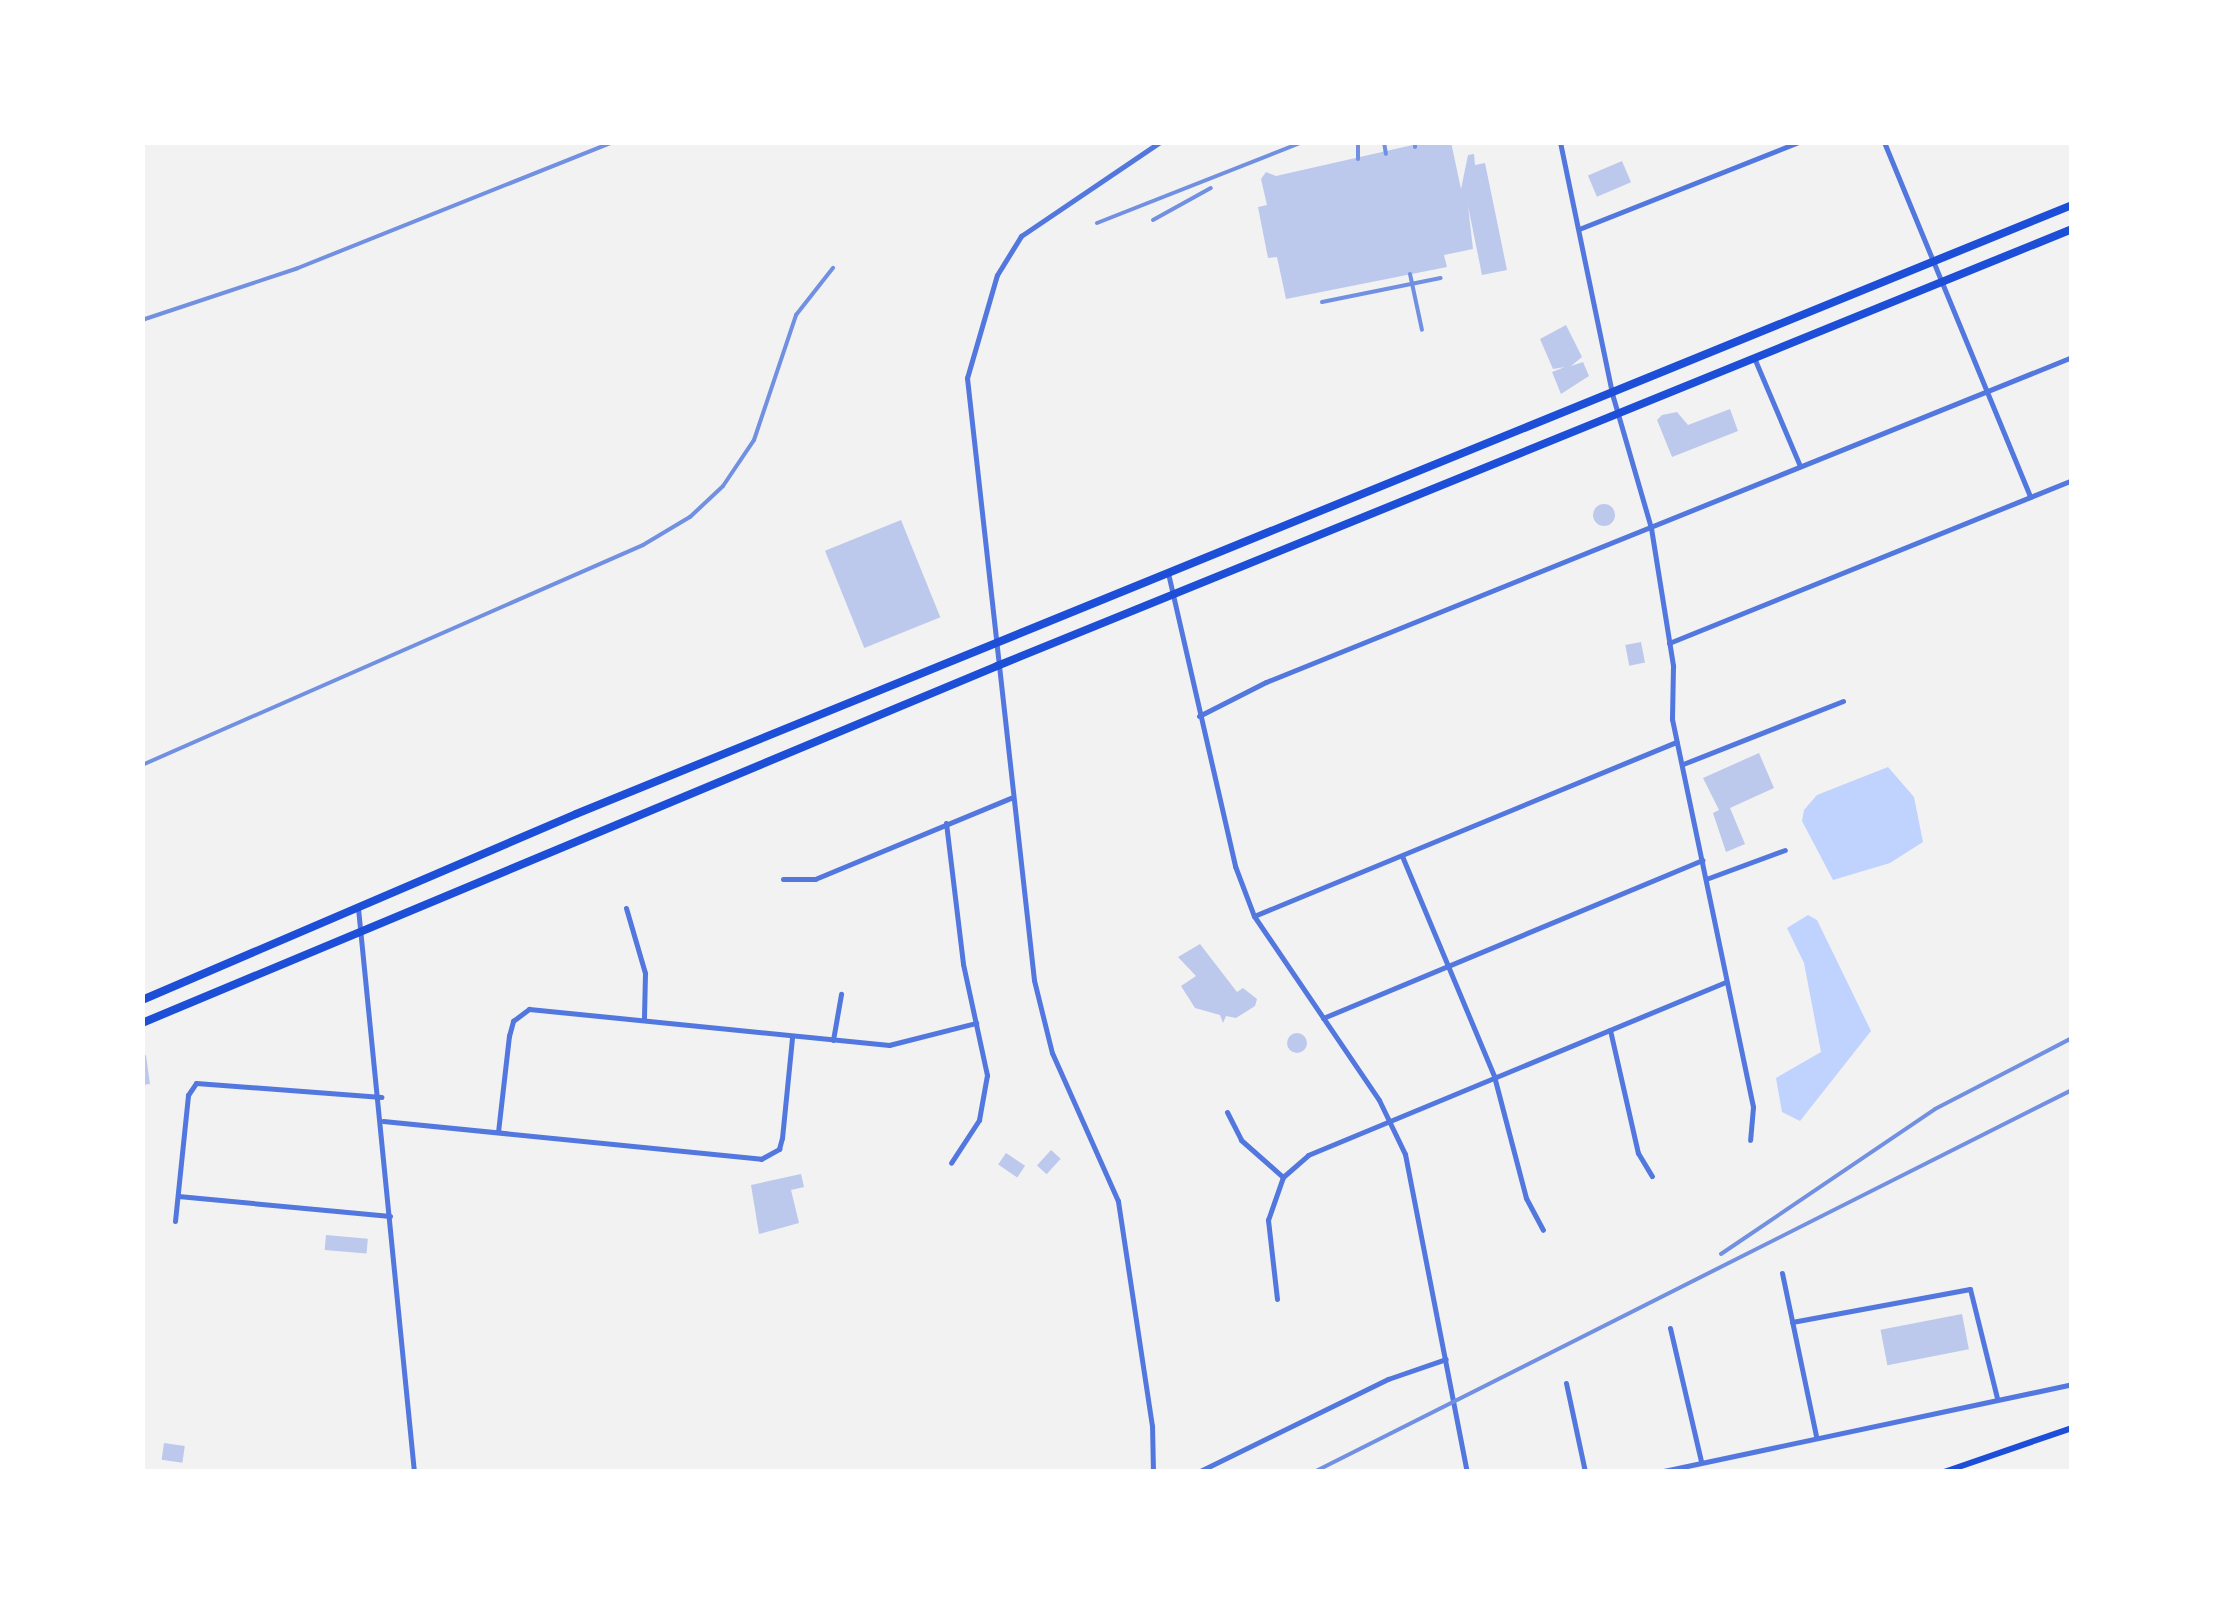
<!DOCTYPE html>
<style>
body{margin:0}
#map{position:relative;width:2214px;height:1614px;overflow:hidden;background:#f2f2f2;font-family:Barlow,sans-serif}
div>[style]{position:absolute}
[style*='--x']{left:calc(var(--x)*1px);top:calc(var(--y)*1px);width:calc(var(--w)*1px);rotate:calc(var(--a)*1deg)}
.water>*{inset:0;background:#bfd3fe}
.building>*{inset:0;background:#bdc9ec;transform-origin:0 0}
.round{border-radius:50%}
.minor>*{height:5px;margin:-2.5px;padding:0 2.5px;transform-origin:2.5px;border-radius:2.5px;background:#5277de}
.secondary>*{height:6px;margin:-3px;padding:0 3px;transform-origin:3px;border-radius:3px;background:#1d4ed8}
.primary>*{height:8px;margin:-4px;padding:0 4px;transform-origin:4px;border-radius:4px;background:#1d4ed8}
.rail>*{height:4px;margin:-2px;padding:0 2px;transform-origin:2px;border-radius:2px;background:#7290e2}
span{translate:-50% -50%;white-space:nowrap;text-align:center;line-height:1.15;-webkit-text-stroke:10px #fff;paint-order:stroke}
.frame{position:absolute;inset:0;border:145px solid #fff;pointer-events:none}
</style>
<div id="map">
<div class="water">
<i style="clip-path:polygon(1888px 767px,1914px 797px,1923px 842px,1890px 863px,1833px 880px,1802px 821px,1804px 810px,1817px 795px)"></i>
<i style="clip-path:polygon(1808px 915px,1817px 920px,1871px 1031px,1800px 1121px,1782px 1112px,1776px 1078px,1821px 1052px,1804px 963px,1787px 928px)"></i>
</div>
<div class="building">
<i style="clip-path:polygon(1426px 142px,1451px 142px,1461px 189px,1468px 155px,1474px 154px,1475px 165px,1485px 163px,1507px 270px,1482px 275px,1468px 206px,1473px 249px,1444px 255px,1447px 267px,1286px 299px,1277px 257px,1268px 258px,1258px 207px,1267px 205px,1261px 179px,1266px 172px,1276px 176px)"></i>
<i style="left:1622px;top:161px;width:23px;height:37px;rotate:67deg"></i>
<i style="clip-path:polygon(1566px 325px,1582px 357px,1571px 366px,1583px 362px,1589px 376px,1561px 394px,1552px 372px,1565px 367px,1553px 369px,1540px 339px)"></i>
<i style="clip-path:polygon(1730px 409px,1738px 431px,1672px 457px,1657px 420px,1662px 415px,1677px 412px,1688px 425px)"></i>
<i class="round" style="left:1593px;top:504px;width:22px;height:22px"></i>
<i style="left:901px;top:520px;width:105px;height:82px;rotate:68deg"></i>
<i style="left:1641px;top:642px;width:21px;height:16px;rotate:79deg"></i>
<i style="clip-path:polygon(1759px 753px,1774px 788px,1730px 808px,1745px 844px,1726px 852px,1713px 813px,1719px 810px,1703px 778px)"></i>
<i style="clip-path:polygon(1200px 944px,1237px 992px,1243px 988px,1257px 999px,1255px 1006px,1236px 1018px,1226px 1016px,1223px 1023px,1220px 1015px,1195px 1008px,1181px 986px,1196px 976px,1178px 957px)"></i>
<i class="round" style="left:1287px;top:1033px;width:20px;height:20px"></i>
<i style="clip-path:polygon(146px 1055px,150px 1084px,142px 1085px,142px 1056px)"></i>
<i style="left:1051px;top:1150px;width:13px;height:21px;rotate:42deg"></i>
<i style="left:1006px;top:1153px;width:23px;height:14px;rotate:34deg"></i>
<i style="clip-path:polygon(801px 1174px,804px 1187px,791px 1190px,799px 1223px,759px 1234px,751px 1185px)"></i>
<i style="left:326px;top:1235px;width:42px;height:15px;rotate:5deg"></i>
<i style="left:1962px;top:1314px;width:36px;height:83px;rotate:79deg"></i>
<i style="left:164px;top:1443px;width:21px;height:17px;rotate:8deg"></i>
</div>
<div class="minor">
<i style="--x:1560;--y:142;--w:260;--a:78.3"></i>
<i style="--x:1613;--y:397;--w:136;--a:73.8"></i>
<i style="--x:1651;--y:528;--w:140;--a:80.9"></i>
<i style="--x:1673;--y:666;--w:53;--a:91.1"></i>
<i style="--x:1672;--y:719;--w:396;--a:78.2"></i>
<i style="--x:1753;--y:1107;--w:33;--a:95"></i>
<i style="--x:1884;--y:142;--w:384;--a:67.6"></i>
<i style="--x:1579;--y:229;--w:237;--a:-21.6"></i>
<i style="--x:1755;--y:360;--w:115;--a:67"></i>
<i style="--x:1168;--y:573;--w:301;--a:77.1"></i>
<i style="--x:1235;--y:866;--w:53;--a:69.2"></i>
<i style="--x:1254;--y:916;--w:222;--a:55.8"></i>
<i style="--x:1379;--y:1100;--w:60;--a:64.3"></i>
<i style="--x:1405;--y:1154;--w:324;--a:79"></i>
<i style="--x:1669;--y:643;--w:435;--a:-22"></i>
<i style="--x:1199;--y:716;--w:75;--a:-26.9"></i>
<i style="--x:1266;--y:682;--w:869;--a:-21.96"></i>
<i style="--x:1683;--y:764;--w:172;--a:-21.5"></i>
<i style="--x:946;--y:823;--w:142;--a:83.1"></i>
<i style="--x:963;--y:964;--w:114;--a:77.8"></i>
<i style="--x:987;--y:1075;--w:46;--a:100.1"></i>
<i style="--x:979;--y:1120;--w:51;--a:123.1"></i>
<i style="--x:1402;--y:856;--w:238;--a:67.3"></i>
<i style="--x:1494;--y:1076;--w:126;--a:75.3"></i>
<i style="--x:1526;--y:1198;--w:36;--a:62"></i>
<i style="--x:783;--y:879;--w:32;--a:0"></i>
<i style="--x:815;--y:879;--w:212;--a:-22.5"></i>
<i style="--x:1706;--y:879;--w:84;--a:-20.2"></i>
<i style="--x:358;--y:908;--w:567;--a:84.33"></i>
<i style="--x:626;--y:908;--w:68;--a:73.7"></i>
<i style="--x:645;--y:973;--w:45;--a:91.3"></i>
<i style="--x:1254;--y:916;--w:457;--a:-22.4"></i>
<i style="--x:1323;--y:1018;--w:411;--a:-22.6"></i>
<i style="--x:1610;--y:1030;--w:126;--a:77.2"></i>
<i style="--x:1638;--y:1153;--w:27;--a:59"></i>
<i style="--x:833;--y:1040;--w:47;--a:-80.1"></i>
<i style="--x:1227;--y:1112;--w:31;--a:63"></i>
<i style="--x:1241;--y:1140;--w:56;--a:41.4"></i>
<i style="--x:383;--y:1121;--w:380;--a:5.7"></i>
<i style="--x:761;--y:1159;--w:21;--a:-29"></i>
<i style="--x:779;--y:1149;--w:11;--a:-75"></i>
<i style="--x:782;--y:1138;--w:101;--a:-84.3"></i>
<i style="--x:498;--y:1132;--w:97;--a:-83.5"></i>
<i style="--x:509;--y:1036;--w:16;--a:-75"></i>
<i style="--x:513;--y:1021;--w:20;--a:-37"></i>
<i style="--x:529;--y:1009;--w:362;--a:5.7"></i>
<i style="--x:889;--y:1045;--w:90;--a:-14.2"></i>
<i style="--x:178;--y:1196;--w:213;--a:5.4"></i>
<i style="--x:175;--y:1221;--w:127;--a:-84.1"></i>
<i style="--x:188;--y:1095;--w:14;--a:-56"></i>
<i style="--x:196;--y:1083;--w:186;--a:4.3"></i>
<i style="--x:1782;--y:1273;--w:167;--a:78.2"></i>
<i style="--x:1277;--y:1299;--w:80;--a:-96.5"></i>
<i style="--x:1268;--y:1220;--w:46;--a:-70.8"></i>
<i style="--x:1283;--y:1177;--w:33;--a:-41"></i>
<i style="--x:1308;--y:1155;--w:452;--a:-22.5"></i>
<i style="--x:1792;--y:1322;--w:181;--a:-10.5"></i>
<i style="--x:1970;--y:1289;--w:112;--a:76.1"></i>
<i style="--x:1670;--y:1328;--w:137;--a:76.9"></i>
<i style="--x:1566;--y:1383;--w:91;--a:77.9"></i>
<i style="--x:1153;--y:1472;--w:46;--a:-91.2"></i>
<i style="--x:1152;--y:1426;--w:228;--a:-98.6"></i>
<i style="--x:1118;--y:1201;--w:162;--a:-114"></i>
<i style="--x:1052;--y:1053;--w:75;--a:-103.9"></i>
<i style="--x:1034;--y:980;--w:606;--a:-96.35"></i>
<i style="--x:967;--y:378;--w:107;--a:-73.8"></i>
<i style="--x:997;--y:275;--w:46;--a:-58.4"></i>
<i style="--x:1021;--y:236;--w:168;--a:-34.1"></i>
<i style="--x:1198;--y:1472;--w:212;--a:-26.1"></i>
<i style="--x:1388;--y:1379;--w:61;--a:-19"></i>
<i style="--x:1659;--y:1472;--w:422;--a:-12"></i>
</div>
<div class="secondary">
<i style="--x:1944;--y:1472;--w:135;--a:-19"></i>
</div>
<div class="primary">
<i style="--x:142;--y:1000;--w:472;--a:-23.2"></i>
<i style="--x:576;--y:814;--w:1615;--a:-22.15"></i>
<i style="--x:142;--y:1023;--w:927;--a:-22.66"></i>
<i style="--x:997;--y:666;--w:1160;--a:-22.12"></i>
</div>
<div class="rail">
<i style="--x:1358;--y:142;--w:17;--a:90"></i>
<i style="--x:1384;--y:142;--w:12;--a:81"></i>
<i style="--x:1415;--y:142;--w:5;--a:90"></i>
<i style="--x:1153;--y:220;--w:66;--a:-28.9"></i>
<i style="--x:1097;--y:223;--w:221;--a:-21.5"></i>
<i style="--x:1410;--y:274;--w:57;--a:77.9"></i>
<i style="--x:1322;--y:302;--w:121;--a:-11.4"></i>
<i style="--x:142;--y:320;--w:164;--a:-18.4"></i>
<i style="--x:298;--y:268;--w:339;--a:-21.8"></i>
<i style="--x:142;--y:765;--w:547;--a:-23.71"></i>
<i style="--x:643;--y:545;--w:55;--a:-30.8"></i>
<i style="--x:690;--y:517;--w:45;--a:-43.2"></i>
<i style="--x:723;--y:486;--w:55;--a:-56"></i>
<i style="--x:754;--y:440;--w:132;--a:-71.4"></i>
<i style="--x:796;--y:315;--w:60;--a:-51.8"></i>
<i style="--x:1721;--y:1254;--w:258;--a:-34.1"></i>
<i style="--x:1935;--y:1109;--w:154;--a:-27.4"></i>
<i style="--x:1314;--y:1472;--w:849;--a:-26.75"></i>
</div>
<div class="frame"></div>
</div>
